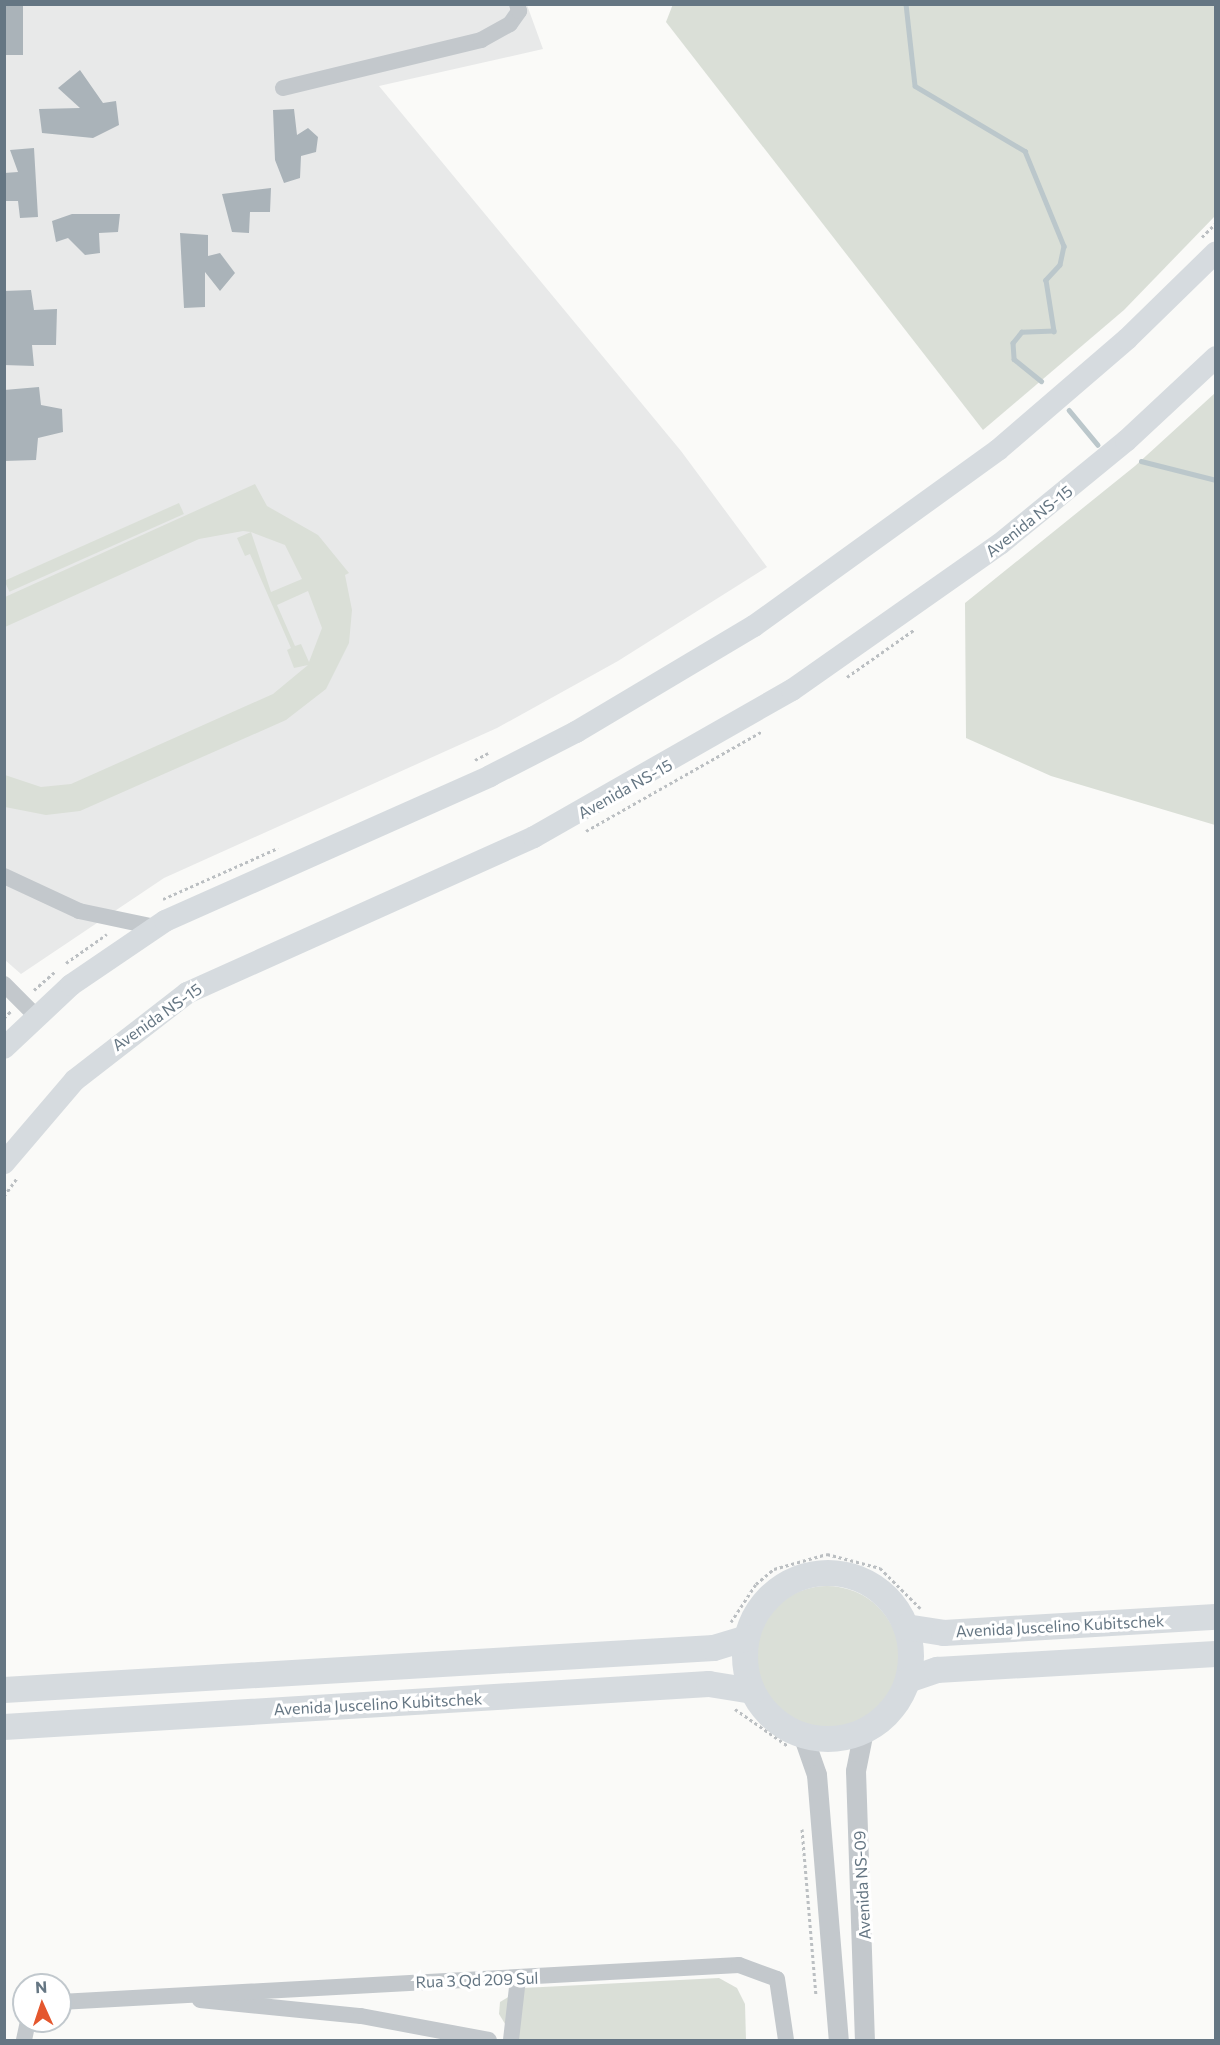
<!DOCTYPE html>
<style>
body{margin:0}
#map{position:relative;width:1220px;height:2045px;overflow:hidden;background:#fafaf8;font-family:Commissioner,sans-serif}
div>[style]{position:absolute}
[style*='--x']{left:calc(var(--x)*1px);top:calc(var(--y)*1px);width:calc(var(--w)*1px);rotate:calc(var(--a)*1deg)}
.built>*{inset:0;background:#e8e9e9}
.green>*{inset:0;background:#dadfd7;transform-origin:0 0}
.round{border-radius:50%}
.stream>*{height:4.5px;margin:-2.25px;padding:0 2.25px;transform-origin:2.25px;border-radius:2.25px;background:#bbc7cb}
.building>*{inset:0;background:#aab3b9;transform-origin:0 0}
.path>*{height:3px;margin-top:-1.5px;transform-origin:0;background:repeating-linear-gradient(90deg,#bbbfc2 0 3px,transparent 0 6px)}
.minor>*{height:16px;margin:-8px;padding:0 8px;transform-origin:8px;border-radius:8px;background:#c3c8cc}
.tertiary>*{height:20px;margin:-10px;padding:0 10px;transform-origin:10px;border-radius:10px;background:#c3c8cc}
.secondary>*{height:22px;margin:-11px;padding:0 11px;transform-origin:11px;border-radius:11px;background:#d6dbdf}
.primary>*{height:26px;margin:-13px;padding:0 13px;transform-origin:13px;border-radius:13px;background:#d6dbdf}
.primary>.ring{margin:-13px;padding:0;box-sizing:content-box;background:none;border:26px solid #d6dbdf;border-radius:50%}
span{translate:-50% -50%;white-space:nowrap;text-align:center;line-height:1.15;-webkit-text-stroke:6px #fff;paint-order:stroke}
.street-label{font-size:16px;color:#657683}
.frame{position:absolute;inset:0;border:6px solid #657683;pointer-events:none}
.north{position:absolute;left:12px;top:1973px;width:60px;height:60px;box-sizing:border-box;background:#fff;border:2px solid #c1c8cd;border-radius:50%;rotate:357deg;font-size:16px;font-weight:700;line-height:24px;text-align:center;color:#657683}
.north::after{content:'';display:block;margin:auto;width:21px;height:27px;background:#e4572e;clip-path:polygon(50% 0,100% 100%,50% 72%,0 100%)}
</style>
<div id="map">
<div class="built">
<i style="clip-path:polygon(5px 5px,527px 5px,543px 49px,379px 86px,681px 451px,767px 567px,618px 661px,497px 728px,164px 878px,21px 974px,5px 960px)"></i>
</div>
<div class="green">
<i style="clip-path:polygon(673px 4px,1215px 5px,1215px 216px,1124px 310px,983px 430px,666px 22px)"></i>
<i style="clip-path:polygon(1215px 393px,1215px 825px,1051px 776px,966px 738px,965px 603px,1135px 466px)"></i>
<i style="clip-path:polygon(evenodd,255px 484px,267px 506px,318px 535px,349px 573px,345px 575px,352px 610px,349px 643px,326px 689px,286px 720px,80px 811px,46px 815px,5px 807px,5px 775px,41px 787px,71px 784px,273px 694px,308px 665px,294px 668px,287px 650px,291px 648px,250px 554px,245px 556px,237px 538px,251px 532px,243px 531px,199px 539px,5px 627px,5px 597px,255px 484px,251px 532px,285px 545px,302px 579px,271px 592px,251px 532px,255px 484px,308px 591px,322px 628px,309px 662px,301px 644px,295px 646px,277px 605px,308px 591px)"></i>
<i style="left:179px;top:503px;width:12px;height:191px;rotate:66deg"></i>
<i class="round" style="left:754px;top:1586px;width:146px;height:146px"></i>
<i style="clip-path:polygon(719px 1978px,737px 1988px,745px 2004px,746px 2040px,515px 2040px,499px 2014px,500px 2002px,523px 1988px)"></i>
</div>
<div class="stream">
<i style="--x:906;--y:4;--w:82;--a:83.7"></i>
<i style="--x:915;--y:86;--w:128;--a:30.6"></i>
<i style="--x:1025;--y:151;--w:103;--a:67.7"></i>
<i style="--x:1064;--y:246;--w:19;--a:102"></i>
<i style="--x:1060;--y:265;--w:21;--a:133"></i>
<i style="--x:1046;--y:280;--w:52;--a:81.1"></i>
<i style="--x:1054;--y:331;--w:32;--a:178"></i>
<i style="--x:1022;--y:332;--w:14;--a:129"></i>
<i style="--x:1013;--y:343;--w:16;--a:86"></i>
<i style="--x:1014;--y:359;--w:35;--a:39"></i>
<i style="--x:1069;--y:410;--w:45;--a:50.4"></i>
<i style="--x:1141;--y:461;--w:77;--a:14.2"></i>
</div>
<div class="building">
<i style="left:4px;top:4px;width:19px;height:51px"></i>
<i style="clip-path:polygon(80px 70px,103px 103px,116px 101px,119px 125px,93px 138px,42px 133px,39px 109px,80px 108px,58px 88px)"></i>
<i style="clip-path:polygon(294px 109px,297px 135px,308px 128px,318px 137px,316px 152px,301px 156px,300px 178px,284px 183px,275px 160px,273px 110px)"></i>
<i style="clip-path:polygon(34px 148px,38px 217px,20px 218px,18px 201px,4px 201px,4px 173px,18px 172px,10px 150px)"></i>
<i style="clip-path:polygon(271px 188px,270px 212px,250px 212px,249px 233px,232px 232px,222px 194px)"></i>
<i style="clip-path:polygon(72px 214px,120px 214px,118px 232px,99px 233px,100px 253px,85px 255px,68px 238px,56px 242px,52px 221px)"></i>
<i style="clip-path:polygon(180px 233px,208px 235px,208px 256px,220px 253px,235px 273px,220px 291px,205px 272px,205px 307px,184px 308px)"></i>
<i style="clip-path:polygon(31px 290px,34px 310px,57px 309px,56px 345px,32px 345px,34px 366px,4px 365px,4px 291px)"></i>
<i style="clip-path:polygon(39px 387px,41px 405px,62px 409px,63px 432px,38px 438px,36px 460px,4px 461px,4px 390px)"></i>
</div>
<div class="path">
<i style="--x:1202;--y:237;--w:20;--a:-45"></i>
<i style="--x:847;--y:677;--w:83;--a:-35.2"></i>
<i style="--x:475;--y:760;--w:15;--a:-28"></i>
<i style="--x:586;--y:831;--w:203;--a:-29.5"></i>
<i style="--x:163;--y:899;--w:126;--a:-23.9"></i>
<i style="--x:66;--y:963;--w:50;--a:-35.3"></i>
<i style="--x:34;--y:990;--w:29;--a:-41"></i>
<i style="--x:4;--y:1018;--w:10;--a:-45"></i>
<i style="--x:4;--y:1196;--w:22;--a:-54"></i>
<i style="--x:731;--y:1622;--w:45;--a:-56.7"></i>
<i style="--x:756;--y:1584;--w:23;--a:-40"></i>
<i style="--x:774;--y:1569;--w:55;--a:-15.8"></i>
<i style="--x:827;--y:1554;--w:55;--a:14.8"></i>
<i style="--x:880;--y:1568;--w:57;--a:45"></i>
<i style="--x:735;--y:1709;--w:65;--a:34.9"></i>
<i style="--x:802;--y:1829;--w:168;--a:85.2"></i>
</div>
<div class="minor">
<i style="--x:283;--y:88;--w:204;--a:-13.6"></i>
<i style="--x:481;--y:40;--w:33;--a:-29"></i>
<i style="--x:510;--y:24;--w:16;--a:-55"></i>
<i style="--x:519;--y:11;--w:7;--a:-106"></i>
<i style="--x:4;--y:876;--w:83;--a:25"></i>
<i style="--x:79;--y:911;--w:78;--a:11.9"></i>
<i style="--x:4;--y:984;--w:45;--a:45"></i>
<i style="--x:200;--y:2000;--w:162;--a:5.7"></i>
<i style="--x:361;--y:2016;--w:130;--a:10.6"></i>
<i style="--x:60;--y:2002;--w:680;--a:-3.12"></i>
<i style="--x:739;--y:1965;--w:40;--a:20.2"></i>
<i style="--x:777;--y:1979;--w:62;--a:81.6"></i>
<i style="--x:24;--y:2040;--w:19;--a:-78"></i>
<i style="--x:511;--y:2040;--w:61;--a:-83.5"></i>
</div>
<div class="tertiary">
<i style="--x:864;--y:1731;--w:41;--a:101.3"></i>
<i style="--x:856;--y:1771;--w:269;--a:88.1"></i>
<i style="--x:803;--y:1735;--w:42;--a:70.7"></i>
<i style="--x:817;--y:1775;--w:266;--a:85.3"></i>
</div>
<div class="secondary">
<i style="--x:4;--y:1048;--w:92;--a:-43.2"></i>
<i style="--x:71;--y:985;--w:114;--a:-34.2"></i>
<i style="--x:165;--y:921;--w:356;--a:-24"></i>
<i style="--x:490;--y:776;--w:97;--a:-27.1"></i>
<i style="--x:576;--y:732;--w:207;--a:-30.8"></i>
<i style="--x:754;--y:626;--w:301;--a:-35.8"></i>
<i style="--x:998;--y:450;--w:170;--a:-40.7"></i>
<i style="--x:1127;--y:339;--w:124;--a:-44.3"></i>
<i style="--x:4;--y:1163;--w:109;--a:-49.5"></i>
<i style="--x:75;--y:1080;--w:142;--a:-37.8"></i>
<i style="--x:187;--y:993;--w:380;--a:-24.2"></i>
<i style="--x:534;--y:837;--w:297;--a:-29.7"></i>
<i style="--x:792;--y:690;--w:254;--a:-35.1"></i>
<i style="--x:1000;--y:544;--w:163;--a:-39.3"></i>
<i style="--x:1126;--y:441;--w:123;--a:-43"></i>
</div>
<div class="primary">
<i class="ring" style="left:745px;top:1573px;width:140px;height:140px"></i>
<i style="--x:906;--y:1627;--w:38;--a:9"></i>
<i style="--x:944;--y:1633;--w:272;--a:-3.4"></i>
<i style="--x:908;--y:1680;--w:31;--a:-19"></i>
<i style="--x:937;--y:1670;--w:279;--a:-3.3"></i>
<i style="--x:4;--y:1690;--w:711;--a:-3.39"></i>
<i style="--x:714;--y:1648;--w:34;--a:-17"></i>
<i style="--x:4;--y:1727;--w:706;--a:-3.49"></i>
<i style="--x:709;--y:1684;--w:44;--a:9.2"></i>
</div>
<div class="street-label">
<span style="left:1029px;top:521px;rotate:-38deg">Avenida NS-15</span>
<span style="left:625px;top:789px;rotate:-29deg">Avenida NS-15</span>
<span style="left:157px;top:1017px;rotate:-35deg">Avenida NS-15</span>
<span style="left:1060px;top:1626px;rotate:-3deg">Avenida Juscelino Kubitschek</span>
<span style="left:378px;top:1704px;rotate:-3deg">Avenida Juscelino Kubitschek</span>
<span style="left:862px;top:1885px;rotate:-93deg">Avenida NS-09</span>
<span style="left:477px;top:1980px;rotate:-2deg">Rua 3 Qd 209 Sul</span>
</div>
<div class="frame"></div>
<div class="north">N</div>
</div>
